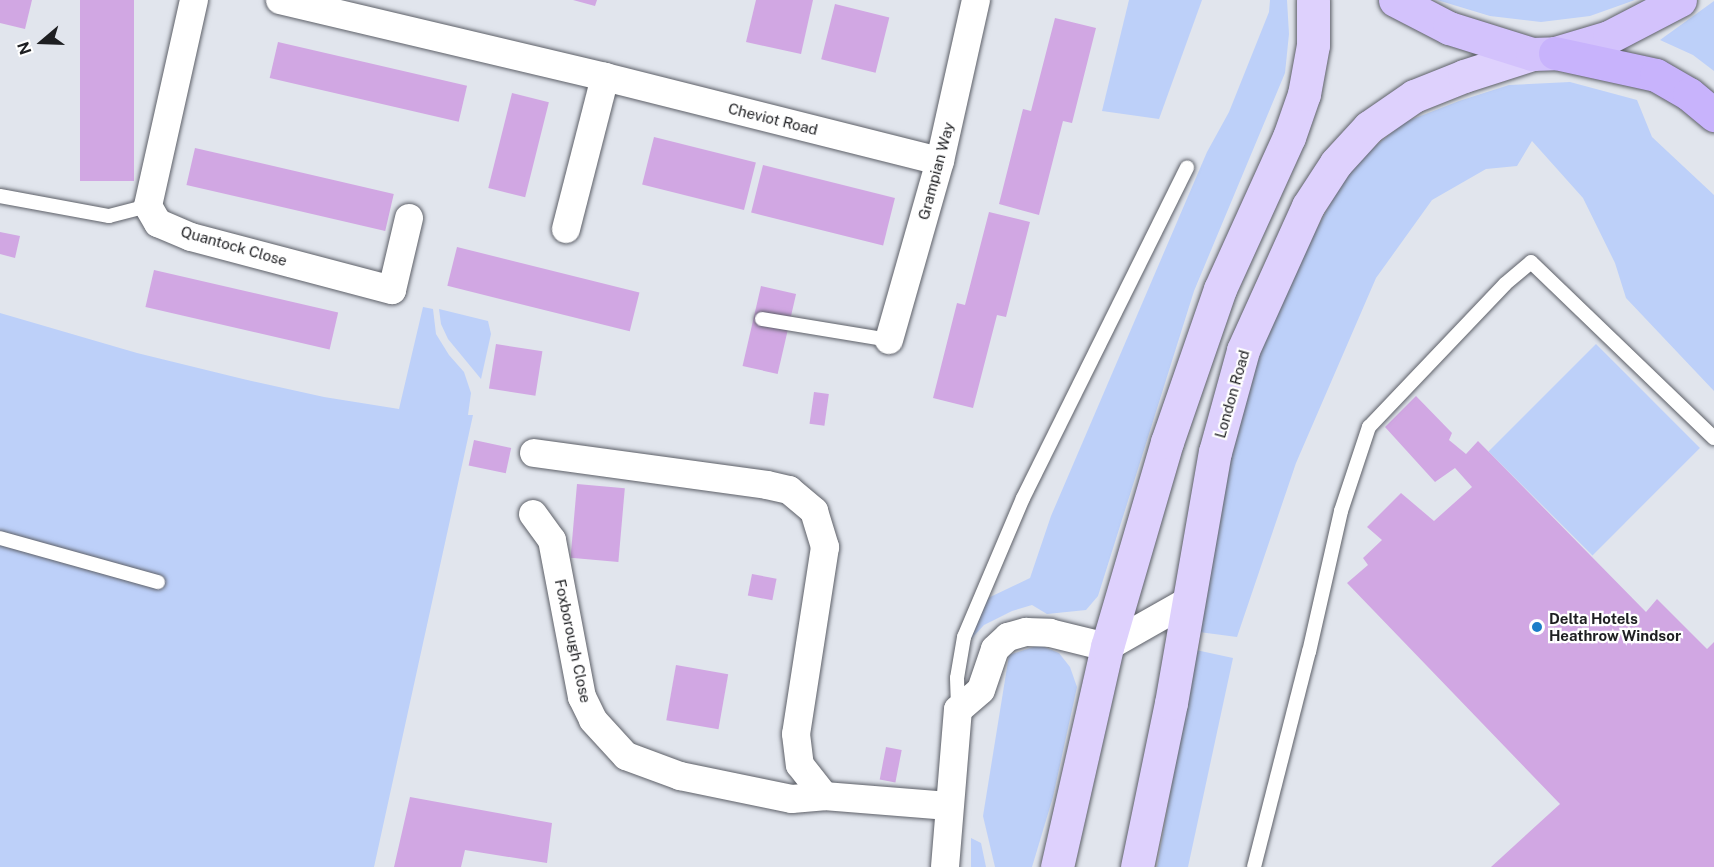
<!DOCTYPE html>
<style>
body{margin:0}
#map{position:relative;width:1714px;height:867px;overflow:hidden;background:#e1e5ed;font-family:"Public Sans",sans-serif}
div>[style]{position:absolute}
[style*='--x']{left:calc(var(--x)*1px);top:calc(var(--y)*1px);width:calc(var(--w)*1px);rotate:calc(var(--a)*1deg)}
.green>*{inset:0;background:#bdd0f9;transform-origin:0 0}
.building>*{inset:0;background:#d1a7e3;transform-origin:0 0}
.roads{filter:drop-shadow(0 0 2px #5d6068) drop-shadow(0 0 2px #5d6068)}
.service>*{height:14px;margin:-7px;padding:0 7px;transform-origin:7px;border-radius:7px;background:#fff}
.minor>*{height:28px;margin:-14px;padding:0 14px;transform-origin:14px;border-radius:14px;background:#fff}
.primary>*{height:33px;margin:-16.5px;padding:0 16.5px;transform-origin:16.5px;border-radius:16.5px;background:#ded1fd}
.trunk>*{height:33px;margin:-16.5px;padding:0 16.5px;transform-origin:16.5px;border-radius:16.5px;background:#d3c2fc}
.motorway>*{height:33px;margin:-16.5px;padding:0 16.5px;transform-origin:16.5px;border-radius:16.5px;background:#c8b3fc}
.dots>*{width:16px;height:16px;translate:-50% -50%;box-sizing:border-box;border:3px solid #fff;border-radius:50%}
span{translate:-50% -50%;white-space:nowrap;text-align:center;line-height:1.15;-webkit-text-stroke:4.5px #fff;paint-order:stroke}
.street-label{font-size:15px;color:#1e1f22}
.poi-label{font-size:15px;color:#1e1f22;font-weight:700}
.left{translate:0 -50%;text-align:left}
.north{position:absolute;left:12px;top:12px;width:60px;height:60px;-webkit-text-stroke:4px #fff;paint-order:stroke;rotate:251deg;font-size:16px;font-weight:700;line-height:24px;text-align:center;color:#1e1f22}
.north::after{content:'';display:block;margin:auto;width:21px;height:27px;background:#1e1f22;clip-path:polygon(50% 0,100% 100%,50% 72%,0 100%)}
</style>
<div id="map">
<div class="green">
<i style="clip-path:polygon(1129px 0,1202px 0,1159px 119px,1102px 111px)"></i>
<i style="clip-path:polygon(1270px 0,1287px 0,1289px 34px,1285px 73px,1194px 291px,1098px 596px,1086px 610px,1047px 614px,1032px 605px,1012px 611px,984px 625px,972px 638px,967px 637px,986px 599px,1030px 578px,1051px 516px,1207px 152px,1229px 112px,1269px 12px)"></i>
<i style="clip-path:polygon(1437px 0,1635px 0,1590px 16px,1541px 22px,1490px 16px)"></i>
<i style="clip-path:polygon(1714px 1px,1714px 71px,1693px 55px,1660px 40px)"></i>
<i style="clip-path:polygon(1570px 82px,1637px 100px,1652px 137px,1714px 195px,1714px 391px,1626px 298px,1615px 263px,1583px 198px,1532px 141px,1517px 166px,1486px 169px,1432px 200px,1376px 278px,1296px 463px,1237px 637px,1199px 632px,1234px 433px,1256px 361px,1281px 297px,1343px 179px,1373px 148px,1405px 122px,1459px 101px,1509px 85px)"></i>
<i style="clip-path:polygon(423px 307px,433px 309px,436px 334px,449px 355px,464px 372px,471px 393px,468px 415px,473px 415px,374px 867px,0 867px,0 313px,137px 353px,243px 379px,324px 397px,399px 409px)"></i>
<i style="clip-path:polygon(439px 309px,488px 321px,491px 334px,481px 379px,448px 339px,441px 324px)"></i>
<i style="left:1596px;top:344px;width:147px;height:152px;rotate:45deg"></i>
<i style="clip-path:polygon(1039px 645px,1059px 653px,1070px 667px,1077px 687px,1053px 797px,1032px 867px,995px 867px,983px 816px,1009px 655px)"></i>
<i style="clip-path:polygon(1196px 650px,1233px 658px,1188px 867px,1157px 867px)"></i>
<i style="clip-path:polygon(971px 838px,981px 843px,986px 867px,971px 867px)"></i>
</div>
<div class="building">
<i style="clip-path:polygon(0 0,32px 0,25px 29px,0 23px)"></i>
<i style="left:80px;top:0;width:54px;height:181px"></i>
<i style="clip-path:polygon(573px 0,597px 0,595px 6px)"></i>
<i style="clip-path:polygon(756px 0,813px 0,801px 54px,746px 42px)"></i>
<i style="left:835px;top:4px;width:56px;height:57px;rotate:14deg"></i>
<i style="clip-path:polygon(1055px 18px,1096px 28px,1072px 123px,1063px 121px,1039px 215px,999px 204px,1023px 109px,1031px 111px)"></i>
<i style="left:278px;top:42px;width:194px;height:37px;rotate:13deg"></i>
<i style="left:512px;top:93px;width:38px;height:98px;rotate:14deg"></i>
<i style="left:654px;top:137px;width:105px;height:49px;rotate:14deg"></i>
<i style="left:195px;top:148px;width:204px;height:38px;rotate:13deg"></i>
<i style="left:763px;top:165px;width:136px;height:49px;rotate:14deg"></i>
<i style="clip-path:polygon(989px 212px,1030px 222px,1006px 317px,997px 315px,973px 408px,933px 398px,957px 303px,965px 305px)"></i>
<i style="clip-path:polygon(0 232px,20px 236px,15px 258px,0 254px)"></i>
<i style="left:457px;top:247px;width:188px;height:40px;rotate:14deg"></i>
<i style="left:154px;top:270px;width:189px;height:38px;rotate:13deg"></i>
<i style="left:761px;top:286px;width:36px;height:82px;rotate:13deg"></i>
<i style="left:496px;top:344px;width:47px;height:45px;rotate:9deg"></i>
<i style="left:814px;top:392px;width:15px;height:32px;rotate:8deg"></i>
<i style="clip-path:polygon(1416px 396px,1452px 433px,1449px 440px,1466px 454px,1478px 441px,1646px 612px,1657px 599px,1707px 649px,1714px 642px,1714px 867px,1491px 867px,1560px 804px,1347px 583px,1368px 565px,1363px 558px,1382px 540px,1367px 527px,1401px 493px,1434px 521px,1472px 487px,1455px 468px,1435px 482px,1385px 427px)"></i>
<i style="left:474px;top:440px;width:38px;height:26px;rotate:12deg"></i>
<i style="left:577px;top:484px;width:48px;height:74px;rotate:5deg"></i>
<i style="left:752px;top:574px;width:25px;height:22px;rotate:11deg"></i>
<i style="left:676px;top:665px;width:53px;height:56px;rotate:10deg"></i>
<i style="left:886px;top:747px;width:16px;height:33px;rotate:11deg"></i>
<i style="clip-path:polygon(410px 797px,552px 823px,547px 863px,465px 850px,461px 867px,394px 867px)"></i>
</div>
<div class="roads">
<div class="service">
<i style="--x:0;--y:196;--w:111;--a:10.4"></i>
<i style="--x:109;--y:216;--w:40;--a:-14.4"></i>
<i style="--x:762;--y:319;--w:129;--a:9.4"></i>
<i style="--x:0;--y:538;--w:164;--a:15.6"></i>
<i style="--x:958;--y:707;--w:29;--a:-92"></i>
<i style="--x:957;--y:678;--w:42;--a:-80.3"></i>
<i style="--x:964;--y:637;--w:151;--a:-67"></i>
<i style="--x:1023;--y:498;--w:369;--a:-63.6"></i>
<i style="--x:1254;--y:867;--w:222;--a:-75.7"></i>
<i style="--x:1309;--y:652;--w:145;--a:-77.2"></i>
<i style="--x:1341;--y:511;--w:89;--a:-71.6"></i>
<i style="--x:1369;--y:427;--w:197;--a:-46.4"></i>
<i style="--x:1505;--y:284;--w:34;--a:-40"></i>
<i style="--x:1531;--y:262;--w:254;--a:43.9"></i>
</div>
<div class="minor">
<i style="--x:194;--y:0;--w:211;--a:102.6"></i>
<i style="--x:148;--y:206;--w:20;--a:60"></i>
<i style="--x:158;--y:223;--w:36;--a:23"></i>
<i style="--x:191;--y:237;--w:208;--a:14.8"></i>
<i style="--x:392;--y:290;--w:74;--a:-76.7"></i>
<i style="--x:280;--y:0;--w:334;--a:13.3"></i>
<i style="--x:605;--y:77;--w:345;--a:14.1"></i>
<i style="--x:566;--y:229;--w:157;--a:-75.6"></i>
<i style="--x:889;--y:340;--w:186;--a:-74.1"></i>
<i style="--x:940;--y:161;--w:165;--a:-77.4"></i>
<i style="--x:534;--y:453;--w:235;--a:7.8"></i>
<i style="--x:767;--y:485;--w:23;--a:13"></i>
<i style="--x:789;--y:490;--w:33;--a:40"></i>
<i style="--x:814;--y:511;--w:38;--a:73"></i>
<i style="--x:825;--y:547;--w:189;--a:98.8"></i>
<i style="--x:796;--y:734;--w:31;--a:83"></i>
<i style="--x:800;--y:765;--w:39;--a:52"></i>
<i style="--x:533;--y:514;--w:32;--a:54"></i>
<i style="--x:552;--y:540;--w:160;--a:79.2"></i>
<i style="--x:582;--y:697;--w:25;--a:64"></i>
<i style="--x:593;--y:720;--w:49;--a:47.5"></i>
<i style="--x:626;--y:756;--w:58;--a:20.3"></i>
<i style="--x:680;--y:776;--w:114;--a:11.6"></i>
<i style="--x:792;--y:799;--w:32;--a:-5"></i>
<i style="--x:824;--y:796;--w:125;--a:4.6"></i>
<i style="--x:945;--y:867;--w:158;--a:-85.3"></i>
<i style="--x:958;--y:710;--w:30;--a:-41"></i>
<i style="--x:981;--y:690;--w:43;--a:-71.1"></i>
<i style="--x:995;--y:649;--w:18;--a:-43"></i>
<i style="--x:1008;--y:637;--w:19;--a:-16"></i>
<i style="--x:1026;--y:632;--w:24;--a:2"></i>
<i style="--x:1050;--y:633;--w:59;--a:13.8"></i>
<i style="--x:1107;--y:647;--w:93;--a:-29.6"></i>
</div>
<div class="primary">
<i style="--x:1057;--y:867;--w:226;--a:-77.2"></i>
<i style="--x:1107;--y:647;--w:214;--a:-73.7"></i>
<i style="--x:1167;--y:442;--w:162;--a:-70.9"></i>
<i style="--x:1220;--y:289;--w:167;--a:-65.6"></i>
<i style="--x:1289;--y:137;--w:46;--a:-70.8"></i>
<i style="--x:1304;--y:94;--w:50;--a:-79.6"></i>
<i style="--x:1313;--y:45;--w:45;--a:-90"></i>
<i style="--x:1137;--y:867;--w:167;--a:-78.3"></i>
<i style="--x:1171;--y:703;--w:255;--a:-80.1"></i>
<i style="--x:1215;--y:452;--w:106;--a:-74.6"></i>
<i style="--x:1243;--y:350;--w:158;--a:-65.7"></i>
<i style="--x:1308;--y:206;--w:51;--a:-56.9"></i>
<i style="--x:1336;--y:163;--w:49;--a:-47.5"></i>
<i style="--x:1369;--y:127;--w:55;--a:-34.6"></i>
<i style="--x:1414;--y:96;--w:54;--a:-21.8"></i>
<i style="--x:1464;--y:76;--w:71;--a:-17.9"></i>
</div>
<div class="trunk">
<i style="--x:1395;--y:0;--w:61;--a:27.4"></i>
<i style="--x:1449;--y:28;--w:87;--a:17.4"></i>
<i style="--x:1532;--y:54;--w:23;--a:-2"></i>
<i style="--x:1555;--y:53;--w:56;--a:-16.5"></i>
<i style="--x:1609;--y:37;--w:80;--a:-27.5"></i>
</div>
<div class="motorway">
<i style="--x:1555;--y:53;--w:103;--a:12.3"></i>
<i style="--x:1656;--y:75;--w:38;--a:30"></i>
<i style="--x:1689;--y:94;--w:33;--a:40"></i>
</div>
</div>
<div class="dots">
<i style="left:1537px;top:627px;background:#1c7cc8"></i>
</div>
<div class="street-label">
<span style="left:773px;top:119px;rotate:14deg">Cheviot Road</span>
<span style="left:936px;top:171px;rotate:-75deg">Grampian Way</span>
<span style="left:234px;top:246px;rotate:16deg">Quantock Close</span>
<span style="left:1232px;top:394px;rotate:-74deg">London Road</span>
<span style="left:573px;top:641px;rotate:78deg">Foxborough Close</span>
</div>
<div class="poi-label">
<span class="left" style="left:1549px;top:627px">Delta Hotels<br>Heathrow Windsor</span>
</div>
<div class="north">N</div>
</div>
